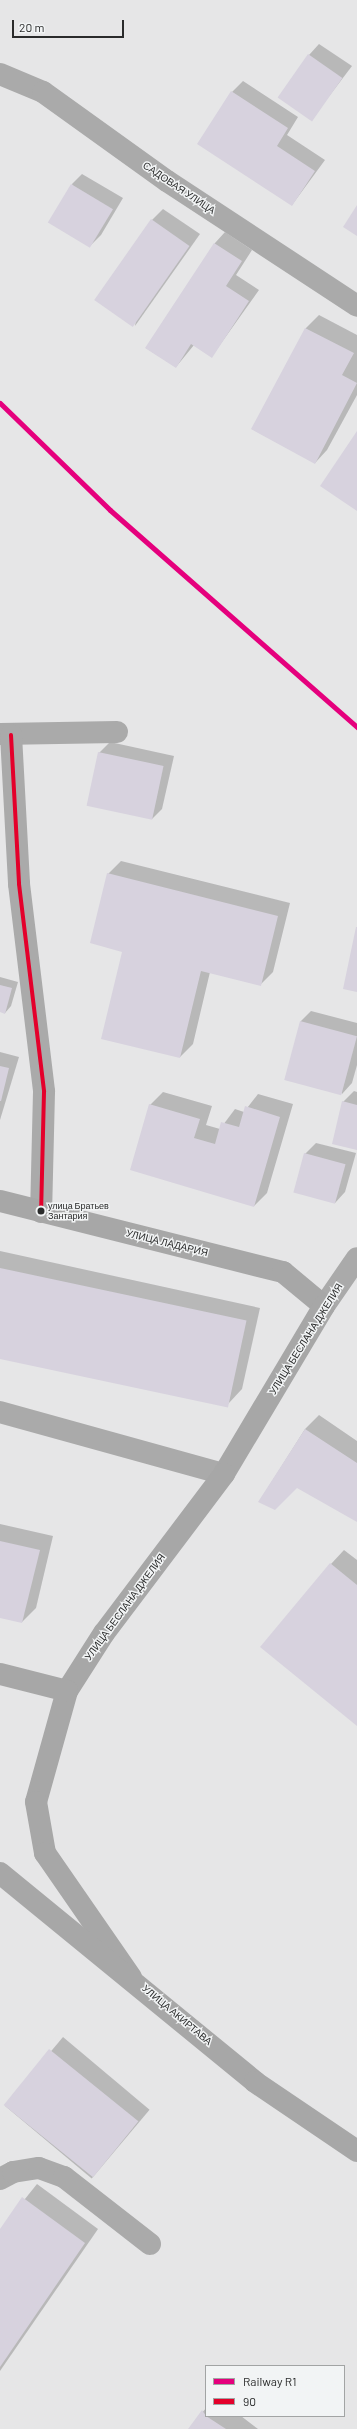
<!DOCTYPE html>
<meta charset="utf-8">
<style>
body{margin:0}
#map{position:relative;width:357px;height:2429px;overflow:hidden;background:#e6e6e7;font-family:Barlow,sans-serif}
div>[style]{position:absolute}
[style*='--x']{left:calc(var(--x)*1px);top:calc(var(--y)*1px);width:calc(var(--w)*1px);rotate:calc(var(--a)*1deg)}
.shadow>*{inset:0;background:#0003;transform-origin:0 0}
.building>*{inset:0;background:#d7d2de;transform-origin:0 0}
.minor>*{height:22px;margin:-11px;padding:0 11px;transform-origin:11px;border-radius:11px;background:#aaa}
.highway>*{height:22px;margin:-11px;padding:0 11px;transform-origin:11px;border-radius:11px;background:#a7a7a7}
.bus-1>*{height:4px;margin:-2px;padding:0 2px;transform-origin:2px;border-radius:2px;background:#e4002b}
.rail-1>*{height:5px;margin:-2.5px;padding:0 2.5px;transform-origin:2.5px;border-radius:2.5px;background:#e5007d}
.dots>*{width:11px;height:11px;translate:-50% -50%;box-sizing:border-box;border:2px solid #f2f4f5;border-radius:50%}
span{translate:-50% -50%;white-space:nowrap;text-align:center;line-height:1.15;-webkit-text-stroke:3px #f2f4f5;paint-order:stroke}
.bus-label{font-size:9px;color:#2a2b2b}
.left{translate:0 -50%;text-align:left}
.street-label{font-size:10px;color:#2a2b2b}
.legend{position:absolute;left:205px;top:2365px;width:140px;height:52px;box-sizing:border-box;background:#f2f4f5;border:1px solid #a2a4a4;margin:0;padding:5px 7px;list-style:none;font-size:12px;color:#2a2b2b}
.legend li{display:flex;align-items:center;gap:8px;height:20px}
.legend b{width:20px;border:1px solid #a2a4a4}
.scale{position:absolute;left:12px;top:20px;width:112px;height:18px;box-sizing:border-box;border:2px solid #2a2b2b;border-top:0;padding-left:5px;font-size:12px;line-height:14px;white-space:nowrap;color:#2a2b2b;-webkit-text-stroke:3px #f2f4f5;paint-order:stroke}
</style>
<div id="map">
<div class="shadow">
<i style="clip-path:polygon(319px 44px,352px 66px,311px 120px,309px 55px)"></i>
<i style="clip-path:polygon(243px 81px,298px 117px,287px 135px,325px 160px,292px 205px,232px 92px)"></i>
<i style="clip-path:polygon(82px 174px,123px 198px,101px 235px,90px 246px,72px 184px)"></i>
<i style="clip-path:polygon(163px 209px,200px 234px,135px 326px,152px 220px)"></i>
<i style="clip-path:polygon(225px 232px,252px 250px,236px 275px,259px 290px,212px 356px,194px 345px,176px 367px,146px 348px,215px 243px)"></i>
<i style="clip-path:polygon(319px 315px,357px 335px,357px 395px,327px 450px,315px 463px,252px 429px,306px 328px)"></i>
<i style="clip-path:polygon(110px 742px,174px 756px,162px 809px,152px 819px,99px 753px)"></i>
<i style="clip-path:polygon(121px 861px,290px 903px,273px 972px,260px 985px,210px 972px,193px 1044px,180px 1057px,108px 874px)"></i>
<i style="clip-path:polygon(0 977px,18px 982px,11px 1006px,5px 1013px,0 1011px)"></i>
<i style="clip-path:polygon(311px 1011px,357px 1023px,357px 1065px,352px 1083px,342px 1094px,300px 1022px)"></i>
<i style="clip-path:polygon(0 1052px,19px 1057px,0 1120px)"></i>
<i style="clip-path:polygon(354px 1091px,357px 1092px,357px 1149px,343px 1102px)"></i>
<i style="clip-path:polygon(163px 1092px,212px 1106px,206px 1125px,220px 1129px,235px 1109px,244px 1112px,258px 1094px,293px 1104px,267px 1193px,254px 1206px,150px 1105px)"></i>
<i style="clip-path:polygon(316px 1143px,356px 1153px,345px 1192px,335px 1203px,305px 1154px)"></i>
<i style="clip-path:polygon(0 1251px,260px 1308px,242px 1389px,228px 1404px,0 1356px)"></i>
<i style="clip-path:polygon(319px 1415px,357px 1441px,357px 1521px,297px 1487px,259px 1502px,305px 1429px)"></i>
<i style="clip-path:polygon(0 1524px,53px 1536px,36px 1608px,22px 1622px,0 1617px)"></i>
<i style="clip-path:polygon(344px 1550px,357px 1560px,357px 1725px,331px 1564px)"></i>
<i style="left:63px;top:2037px;width:113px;height:90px;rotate:40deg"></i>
<i style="clip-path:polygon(37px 2184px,98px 2229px,0 2371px,0 2230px)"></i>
<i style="clip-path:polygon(206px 2408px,206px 2416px,241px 2416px,258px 2429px,189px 2429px)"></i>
</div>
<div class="building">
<i style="left:308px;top:54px;width:42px;height:53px;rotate:35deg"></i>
<i style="clip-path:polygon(231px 91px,288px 128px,277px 146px,315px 171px,292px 206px,197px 144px)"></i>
<i style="left:71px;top:184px;width:49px;height:45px;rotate:31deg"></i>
<i style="clip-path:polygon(357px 205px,357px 236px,343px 227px)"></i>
<i style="left:151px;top:219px;width:47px;height:99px;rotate:35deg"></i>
<i style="clip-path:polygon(214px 243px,242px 261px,226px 286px,249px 301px,212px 358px,191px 344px,176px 368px,145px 348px)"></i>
<i style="clip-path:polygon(305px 328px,354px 353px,342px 375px,357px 383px,315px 464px,251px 429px)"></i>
<i style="clip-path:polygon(357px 431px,357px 511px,320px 486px)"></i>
<i style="left:98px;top:752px;width:67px;height:55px;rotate:12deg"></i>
<i style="clip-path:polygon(107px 873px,278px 916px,261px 986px,201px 971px,180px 1058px,101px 1039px,122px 952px,90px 943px)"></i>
<i style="clip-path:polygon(356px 927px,357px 927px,357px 992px,343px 989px)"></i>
<i style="clip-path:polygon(0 985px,12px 988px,5px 1014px,0 1012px)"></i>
<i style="left:300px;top:1021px;width:59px;height:61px;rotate:15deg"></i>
<i style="clip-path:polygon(0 1066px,9px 1068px,1px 1101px,0 1101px)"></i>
<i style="clip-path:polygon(342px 1101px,357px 1105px,357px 1150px,332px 1144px)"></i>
<i style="clip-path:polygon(149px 1104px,200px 1119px,194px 1138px,215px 1144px,221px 1122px,239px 1127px,245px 1106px,280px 1117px,254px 1207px,130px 1170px)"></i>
<i style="left:304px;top:1153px;width:43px;height:41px;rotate:15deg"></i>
<i style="left:0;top:1268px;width:252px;height:89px;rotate:12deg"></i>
<i style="clip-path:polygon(305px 1429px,357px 1463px,357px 1522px,297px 1488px,275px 1510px,258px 1502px)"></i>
<i style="clip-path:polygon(0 1541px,40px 1550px,22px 1623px,0 1618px)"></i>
<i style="clip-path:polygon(330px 1563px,357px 1585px,357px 1726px,260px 1647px)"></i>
<i style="left:49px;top:2049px;width:115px;height:72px;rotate:39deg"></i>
<i style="clip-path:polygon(22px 2197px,85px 2243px,0 2367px,0 2229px)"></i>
<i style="clip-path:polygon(202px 2410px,206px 2416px,226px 2429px,188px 2429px)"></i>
</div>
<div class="minor">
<i style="--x:0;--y:74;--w:47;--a:22.7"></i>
<i style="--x:43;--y:92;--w:153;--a:35.7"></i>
<i style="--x:167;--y:181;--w:227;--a:33.3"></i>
<i style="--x:0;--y:734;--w:117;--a:-1"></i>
<i style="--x:11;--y:735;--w:149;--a:86.9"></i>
<i style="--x:19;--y:884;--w:209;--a:83.1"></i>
<i style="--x:44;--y:1092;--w:120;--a:91.4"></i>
<i style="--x:324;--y:1306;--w:58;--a:-55.5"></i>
<i style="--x:0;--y:1412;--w:232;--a:15.5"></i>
<i style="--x:0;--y:2179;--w:15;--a:-28"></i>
<i style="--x:13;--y:2172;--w:26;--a:-9"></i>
<i style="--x:39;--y:2168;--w:27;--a:20"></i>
<i style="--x:64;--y:2177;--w:109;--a:37.9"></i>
</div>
<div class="highway">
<i style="--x:0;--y:1201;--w:292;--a:14.1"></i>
<i style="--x:283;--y:1272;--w:53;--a:39.7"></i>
<i style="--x:324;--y:1306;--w:196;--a:120.8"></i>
<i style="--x:224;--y:1474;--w:199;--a:127"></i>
<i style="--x:104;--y:1633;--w:69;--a:122.5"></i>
<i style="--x:67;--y:1691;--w:115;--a:105.6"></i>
<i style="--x:36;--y:1802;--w:52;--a:80"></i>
<i style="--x:45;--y:1853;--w:151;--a:55.3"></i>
<i style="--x:0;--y:1674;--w:69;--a:14.2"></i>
<i style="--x:0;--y:1873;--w:330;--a:39.3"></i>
<i style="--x:255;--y:2082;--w:123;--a:34.1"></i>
</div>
<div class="bus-1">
<i style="--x:11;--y:735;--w:149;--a:86.9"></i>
<i style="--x:19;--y:884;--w:209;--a:83.1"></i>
<i style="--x:44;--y:1092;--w:120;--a:91.4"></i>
</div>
<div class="rail-1">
<i style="--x:0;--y:403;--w:153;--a:44.2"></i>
<i style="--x:110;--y:510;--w:329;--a:41.3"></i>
</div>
<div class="dots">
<i style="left:41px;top:1211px;background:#2a2b2b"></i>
</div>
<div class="bus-label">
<span class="left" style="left:48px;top:1211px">улица Братьев<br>Зантария</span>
</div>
<div class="street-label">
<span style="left:179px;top:188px;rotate:34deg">САДОВАЯ УЛИЦА</span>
<span style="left:167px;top:1243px;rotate:14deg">УЛИЦА ЛАДАРИЯ</span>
<span style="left:306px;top:1339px;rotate:-58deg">УЛИЦА БЕСЛАНА ДЖЕЛИЯ</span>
<span style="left:125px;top:1607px;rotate:-54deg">УЛИЦА БЕСЛАНА ДЖЕЛИЯ</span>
<span style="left:177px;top:2015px;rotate:40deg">УЛИЦА АКИРТАВА</span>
</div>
<ul class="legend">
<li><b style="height:5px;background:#e5007d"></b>Railway R1</li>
<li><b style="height:5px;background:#e4002b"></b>90</li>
</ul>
<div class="scale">20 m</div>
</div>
